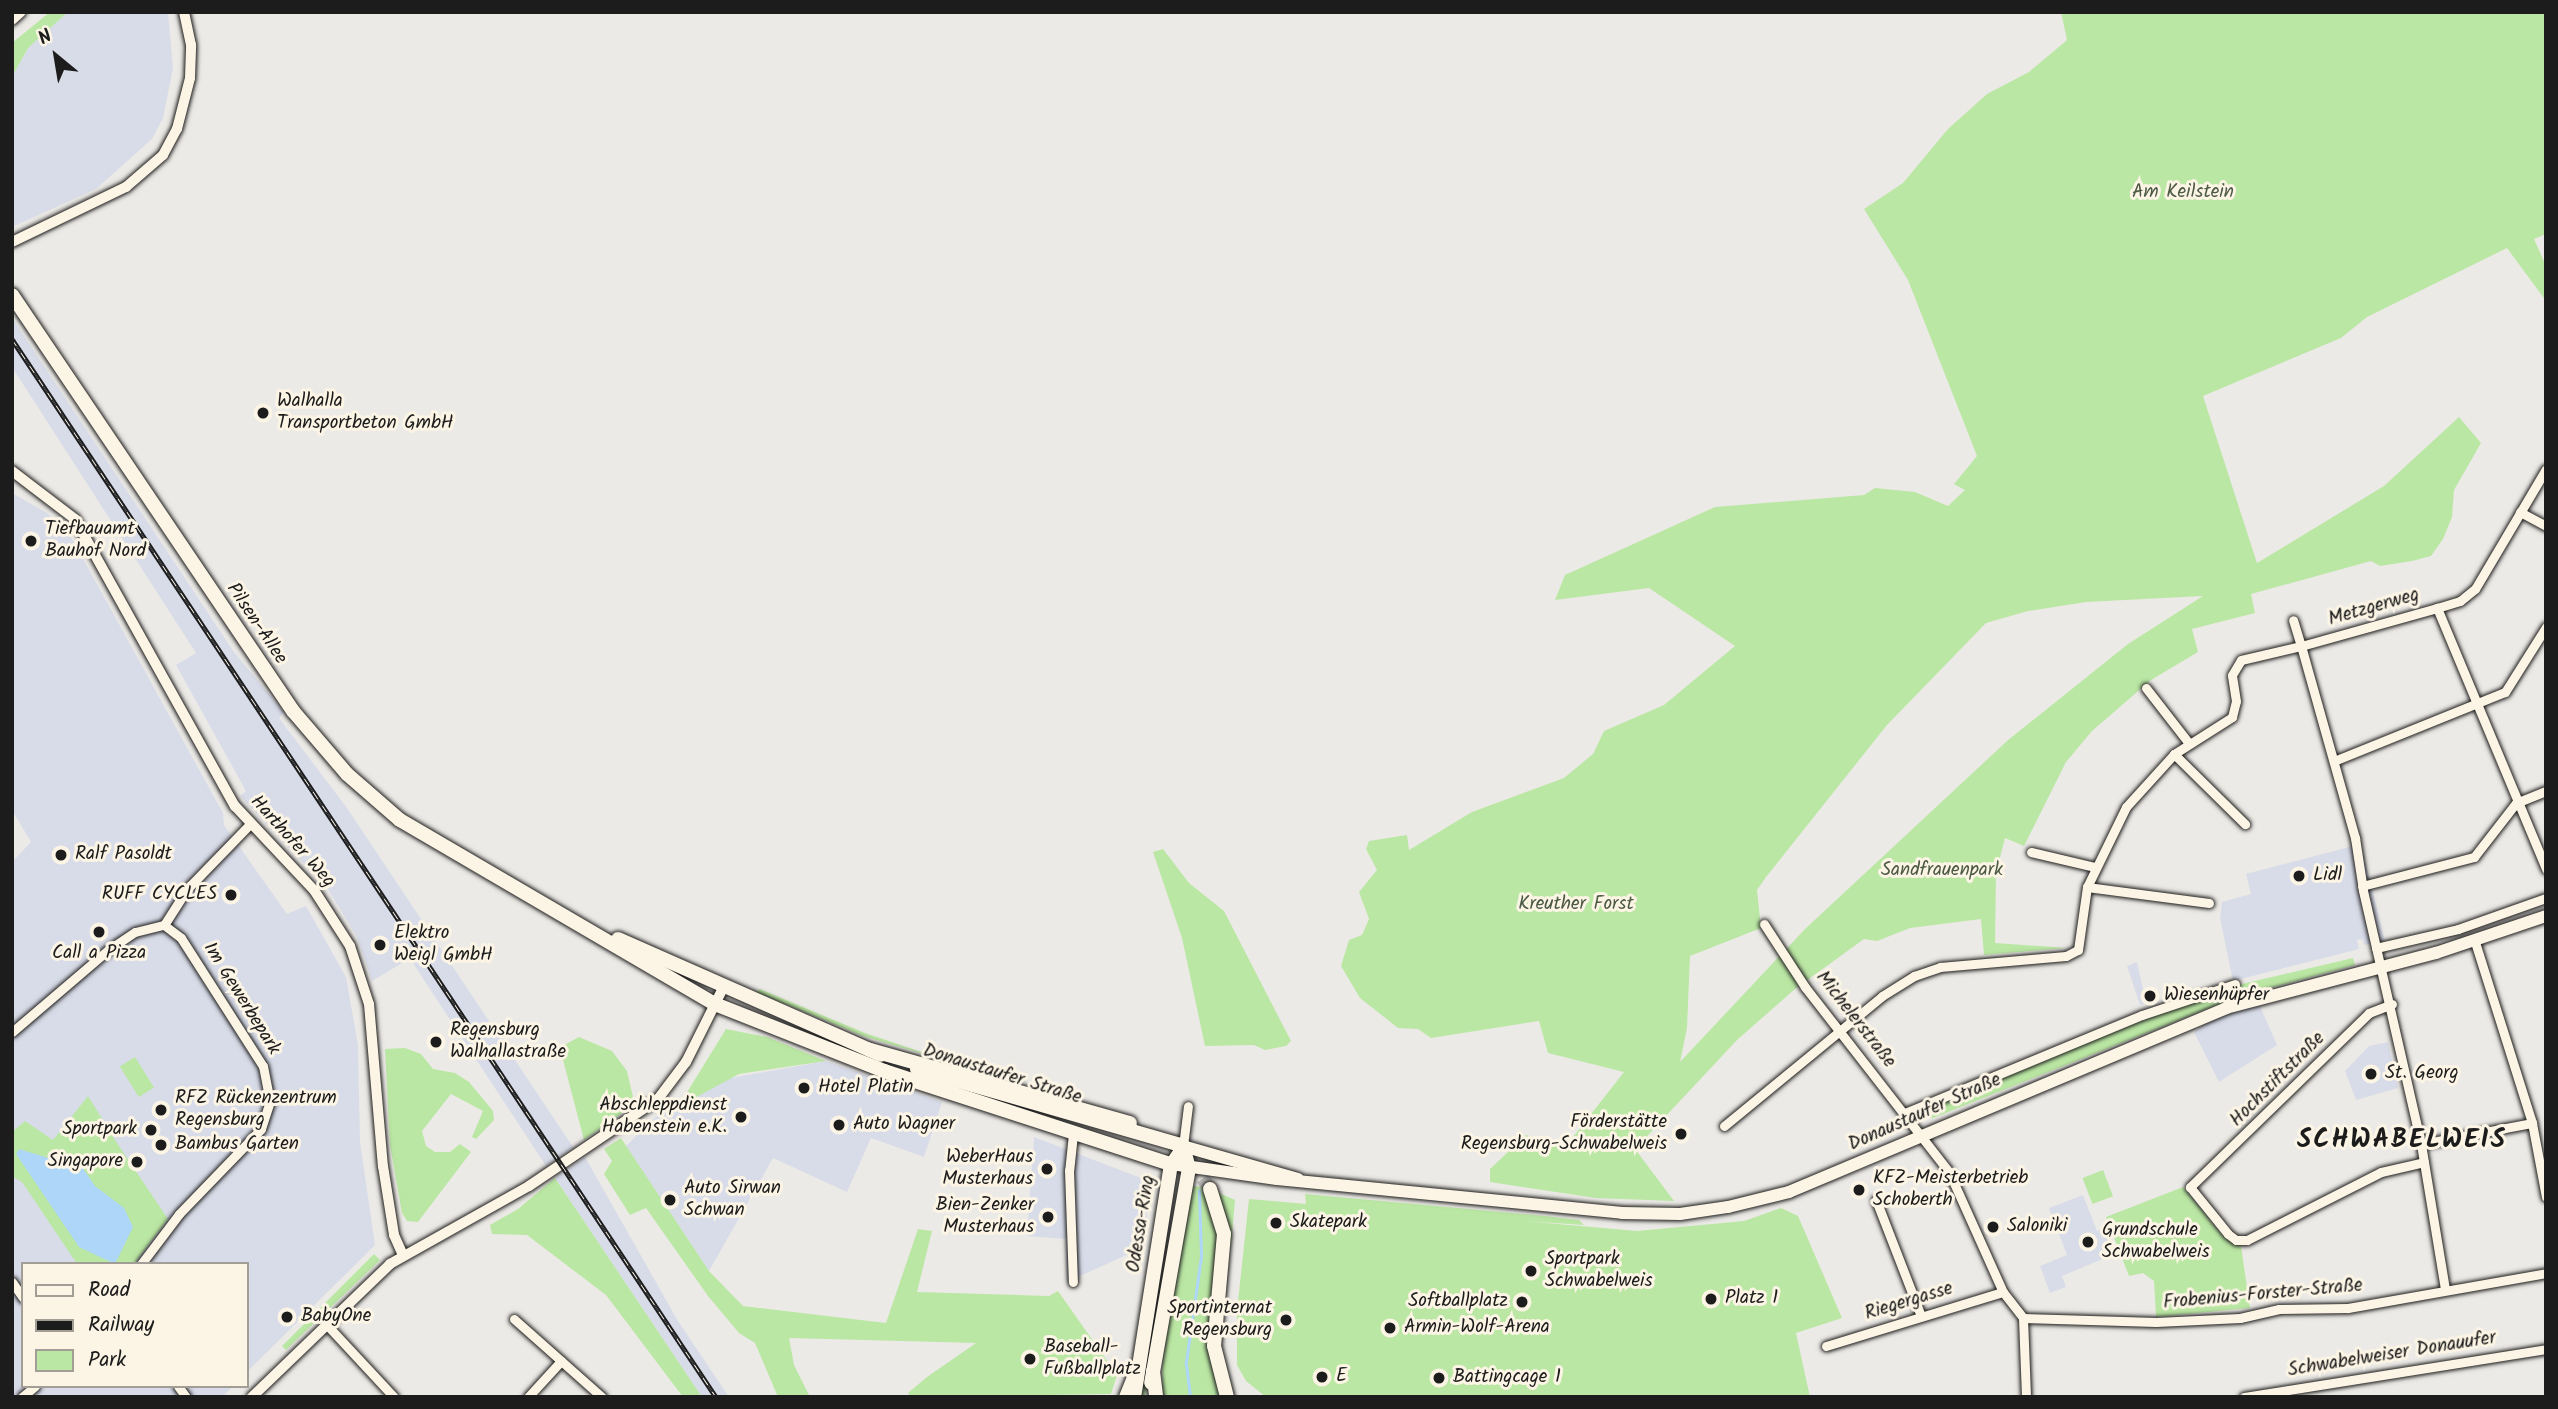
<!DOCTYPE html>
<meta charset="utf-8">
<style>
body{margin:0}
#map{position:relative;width:2558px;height:1409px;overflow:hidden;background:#eceae6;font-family:Kalam,sans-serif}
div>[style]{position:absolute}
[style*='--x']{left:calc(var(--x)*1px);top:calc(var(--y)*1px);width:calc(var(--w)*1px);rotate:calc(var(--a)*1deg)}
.built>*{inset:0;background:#d8dce8}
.green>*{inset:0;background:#bbe7a4;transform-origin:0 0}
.water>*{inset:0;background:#aed6f8}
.stream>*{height:2.5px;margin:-1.25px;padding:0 1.25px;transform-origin:1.25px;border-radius:1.25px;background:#aed6f8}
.trunk-tunnel>*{height:14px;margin-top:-7px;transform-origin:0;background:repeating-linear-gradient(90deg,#c2c1be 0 14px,transparent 0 21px)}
.roads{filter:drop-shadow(0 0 2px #1c1c1c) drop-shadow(0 0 2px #1c1c1c)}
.minor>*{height:9px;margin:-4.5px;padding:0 4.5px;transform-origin:4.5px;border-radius:4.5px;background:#fcf5e5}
.tertiary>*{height:10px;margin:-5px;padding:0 5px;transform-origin:5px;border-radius:5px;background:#fcf5e5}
.secondary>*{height:12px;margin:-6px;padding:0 6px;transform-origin:6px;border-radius:6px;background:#fcf5e5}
.primary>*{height:14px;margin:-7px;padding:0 7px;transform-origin:7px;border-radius:7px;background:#fcf5e5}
.trunk>*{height:14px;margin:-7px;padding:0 7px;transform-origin:7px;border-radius:7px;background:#fcf5e5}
.rail>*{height:5px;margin-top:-2.5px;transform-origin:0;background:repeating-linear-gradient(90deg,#fcf5e5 0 8px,#1c1c1c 0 16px);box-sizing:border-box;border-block:2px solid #1c1c1c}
.dots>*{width:19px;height:19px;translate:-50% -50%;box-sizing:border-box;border:4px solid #fcf5e5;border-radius:50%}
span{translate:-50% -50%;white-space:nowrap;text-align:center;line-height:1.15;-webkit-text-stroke:6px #fcf5e5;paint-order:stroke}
.park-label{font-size:19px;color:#4c5945}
.poi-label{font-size:19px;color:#1c1c1c}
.left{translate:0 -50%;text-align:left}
.right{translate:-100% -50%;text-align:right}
.street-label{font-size:19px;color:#1c1c1c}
.district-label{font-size:26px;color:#1c1c1c;font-weight:700;letter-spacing:2px}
.frame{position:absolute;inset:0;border:14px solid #1c1c1c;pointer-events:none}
.legend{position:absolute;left:21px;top:1262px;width:228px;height:126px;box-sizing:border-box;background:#fcf5e5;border:2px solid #a29e95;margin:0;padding:9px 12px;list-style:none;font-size:21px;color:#1c1c1c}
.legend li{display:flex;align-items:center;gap:14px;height:35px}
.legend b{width:35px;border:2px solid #a29e95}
.north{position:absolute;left:21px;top:21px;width:70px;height:70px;-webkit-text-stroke:5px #fcf5e5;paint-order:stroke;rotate:330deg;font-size:19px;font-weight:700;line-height:28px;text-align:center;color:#1c1c1c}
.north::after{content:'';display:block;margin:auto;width:24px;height:32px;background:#1c1c1c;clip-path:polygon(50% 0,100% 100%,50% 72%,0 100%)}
</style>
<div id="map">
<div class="built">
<i style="clip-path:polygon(68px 12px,168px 12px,173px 68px,163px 118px,152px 139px,96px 189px,12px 227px,12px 77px,28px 48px)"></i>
<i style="clip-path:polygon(12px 318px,234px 652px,284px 712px,279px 718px,347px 808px,573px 1147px,546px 1166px,403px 948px,400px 950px,407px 960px,372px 981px,357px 937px,328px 889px,240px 796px,246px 791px,176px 665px,196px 653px,12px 367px)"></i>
<i style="clip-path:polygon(12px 493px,47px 513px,71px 537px,223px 813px,224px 825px,287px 914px,306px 906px,346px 977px,358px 1045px,360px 1142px,375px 1245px,247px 1372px,247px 1264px,23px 1264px,23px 1386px,233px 1386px,222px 1397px,12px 1397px,12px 862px,31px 842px,12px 810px)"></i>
<i style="clip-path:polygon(2361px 844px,2385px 941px,2364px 945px,2363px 939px,2357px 940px,2359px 949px,2233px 981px,2220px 918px,2222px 902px,2251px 894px,2246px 874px)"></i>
<i style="clip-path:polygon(2137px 962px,2146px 1003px,2140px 1005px,2127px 966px)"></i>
<i style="clip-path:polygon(2259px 1004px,2277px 1045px,2219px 1082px,2194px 1032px,2209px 1021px)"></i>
<i style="clip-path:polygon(2388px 1042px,2398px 1088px,2356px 1100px,2345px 1071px,2369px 1046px)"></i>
<i style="clip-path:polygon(826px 1061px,942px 1102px,924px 1157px,871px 1138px,847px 1192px,773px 1158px,709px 1271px,626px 1146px,661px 1112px,725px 1079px)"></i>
<i style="clip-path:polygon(1034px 1137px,1141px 1178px,1148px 1201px,1144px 1247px,1067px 1282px,1066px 1239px,1027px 1236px)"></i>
<i style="clip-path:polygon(585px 1157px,678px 1321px,729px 1397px,702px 1397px,555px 1178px)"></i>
<i style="clip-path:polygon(2083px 1195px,2097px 1231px,2107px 1227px,2117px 1253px,2062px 1276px,2066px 1287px,2050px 1293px,2040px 1266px,2067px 1255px,2049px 1208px)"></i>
</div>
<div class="green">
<i style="clip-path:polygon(50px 12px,68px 12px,28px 48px,12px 77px,12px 43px)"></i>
<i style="clip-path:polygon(evenodd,2061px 12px,2546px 12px,2546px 234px,2534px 239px,2546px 266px,2546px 301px,2507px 248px,2367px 317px,2341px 338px,2203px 396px,2257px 563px,2384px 486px,2459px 417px,2481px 443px,2454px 490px,2452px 517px,2443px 539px,2431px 556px,2412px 561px,2380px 566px,2371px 561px,2251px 594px,2255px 613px,2192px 629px,2198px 652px,2151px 680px,2092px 731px,2066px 762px,2024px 846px,2005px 838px,1996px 873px,1995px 943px,2067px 948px,1984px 955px,1981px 919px,1910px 928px,1877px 941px,1864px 939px,1795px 989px,1737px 1040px,1635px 1149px,1674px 1201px,1596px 1198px,1490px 1182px,1490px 1169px,1526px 1135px,1566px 1146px,1624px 1072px,1548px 1053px,1539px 1021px,1431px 1038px,1418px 1029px,1398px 1028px,1360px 998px,1341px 966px,1349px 940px,1362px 935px,1369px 919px,1359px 892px,1377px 870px,1366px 849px,1369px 841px,1407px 835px,1409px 850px,1472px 812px,1564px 778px,1593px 754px,1604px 731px,1664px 705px,1735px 646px,1649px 588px,1555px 600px,1565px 575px,1715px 507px,1864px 495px,1875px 488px,1915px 492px,1948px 506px,1965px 490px,1954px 484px,1977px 456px,1908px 280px,1864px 209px,1903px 183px,1948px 129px,1987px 94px,2029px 72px,2067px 40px,2061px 12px,2203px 596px,2128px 644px,2007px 741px,1804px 930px,1680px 1062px,1687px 1028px,1690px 956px,1761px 928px,1757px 890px,1766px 877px,1887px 725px,1986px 623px,2028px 611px,2086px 602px,2203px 596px)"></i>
<i style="clip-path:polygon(1163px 849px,1189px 883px,1224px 911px,1291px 1041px,1286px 1046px,1265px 1050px,1254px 1045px,1205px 1046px,1182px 938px,1153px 852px)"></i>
<i style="clip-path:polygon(2353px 958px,2355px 965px,2237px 997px,1933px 1118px,1921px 1117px,1919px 1112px,2027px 1064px,2163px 1012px,2246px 983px)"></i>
<i style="clip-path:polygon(760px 989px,865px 1033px,957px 1064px,863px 1036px,756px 992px)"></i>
<i style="clip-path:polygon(726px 1029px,767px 1037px,826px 1061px,739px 1074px,678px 1107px)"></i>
<i style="clip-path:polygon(579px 1037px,612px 1051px,627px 1071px,633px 1097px,625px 1111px,584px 1140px,562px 1056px,566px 1044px)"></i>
<i style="clip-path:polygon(405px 1048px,421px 1054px,433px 1069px,455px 1073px,469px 1082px,493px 1111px,494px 1120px,476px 1139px,472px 1137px,483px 1111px,451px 1094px,422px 1131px,426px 1146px,435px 1152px,450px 1152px,460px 1144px,471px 1152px,418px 1222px,407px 1221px,402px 1213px,390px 1145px,385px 1049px)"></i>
<i style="left:135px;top:1057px;width:36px;height:18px;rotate:58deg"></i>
<i style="clip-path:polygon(88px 1096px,103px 1120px,98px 1124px,103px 1130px,107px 1128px,168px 1219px,134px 1264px,77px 1264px,22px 1182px,12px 1176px,12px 1132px,25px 1121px,53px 1140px)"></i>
<i style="clip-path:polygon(621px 1138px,709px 1271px,743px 1306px,886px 1323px,918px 1229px,932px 1231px,917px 1292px,1049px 1296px,1058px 1291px,1117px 1375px,1111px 1394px,911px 1397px,908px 1393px,927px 1377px,976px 1343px,789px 1338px,794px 1365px,810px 1397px,778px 1397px,755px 1343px,739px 1333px,708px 1296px,646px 1208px,630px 1215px,604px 1174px,612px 1161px,604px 1149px)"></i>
<i style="left:2103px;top:1170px;width:28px;height:22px;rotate:69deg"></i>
<i style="clip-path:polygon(555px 1178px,702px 1397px,683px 1397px,606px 1295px,527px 1235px,492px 1234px,490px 1225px,518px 1209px)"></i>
<i style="clip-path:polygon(1173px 1183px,1145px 1397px,1141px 1397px)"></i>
<i style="clip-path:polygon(1193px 1186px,1203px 1187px,1208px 1198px,1219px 1239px,1209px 1342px,1222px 1397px,1162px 1397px,1163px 1346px)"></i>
<i style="clip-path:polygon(2183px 1187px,2222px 1235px,2241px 1246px,2250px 1308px,2156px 1317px,2154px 1281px,2143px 1273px,2129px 1276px,2106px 1217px)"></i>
<i style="clip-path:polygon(1217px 1192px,1235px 1200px,1231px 1246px,1227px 1219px)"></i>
<i style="clip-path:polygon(1305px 1194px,1545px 1216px,1579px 1220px,1584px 1225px,1524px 1221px,1637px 1231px,1744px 1221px,1781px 1208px,1798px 1216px,1842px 1318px,1796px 1333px,1810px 1397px,1266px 1397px,1246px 1381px,1237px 1365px,1237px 1311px,1249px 1199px,1306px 1204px)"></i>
<i style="clip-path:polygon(374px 1254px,380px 1260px,286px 1350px,282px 1346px)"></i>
</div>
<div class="water">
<i style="clip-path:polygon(19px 1149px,55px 1160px,75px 1157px,95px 1186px,124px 1208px,133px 1227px,115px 1264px,79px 1247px,16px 1154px)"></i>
</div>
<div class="stream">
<i style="--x:1190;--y:1397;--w:35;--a:-97"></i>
<i style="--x:1186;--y:1362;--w:107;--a:-81.9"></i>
<i style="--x:1201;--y:1256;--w:65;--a:-91.8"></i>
</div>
<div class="trunk-tunnel">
<i style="--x:1191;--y:1161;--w:34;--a:56"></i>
</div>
<div class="roads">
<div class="minor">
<i style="--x:2520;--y:512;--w:30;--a:28"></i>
<i style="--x:2437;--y:608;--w:24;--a:-17"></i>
<i style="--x:2460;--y:601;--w:19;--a:-39"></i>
<i style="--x:2475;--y:589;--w:139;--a:-59.4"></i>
<i style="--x:2146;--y:688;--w:68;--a:52.1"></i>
<i style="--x:2174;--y:754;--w:100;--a:44.6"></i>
<i style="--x:2334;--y:761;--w:184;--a:-22"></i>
<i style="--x:2505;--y:692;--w:77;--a:-57.8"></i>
<i style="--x:2031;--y:852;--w:66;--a:13.2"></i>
<i style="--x:2362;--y:886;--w:116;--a:-14.5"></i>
<i style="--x:2474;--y:857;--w:68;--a:-52.1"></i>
<i style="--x:2516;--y:803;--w:32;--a:-22"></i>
<i style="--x:2087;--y:887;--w:123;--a:7.5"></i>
<i style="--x:1764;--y:924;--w:75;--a:56.9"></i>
<i style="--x:1805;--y:987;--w:234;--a:52.1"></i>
<i style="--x:1949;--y:1172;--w:132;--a:65.8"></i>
<i style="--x:2003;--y:1292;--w:33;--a:52"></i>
<i style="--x:2023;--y:1318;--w:79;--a:87.8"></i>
<i style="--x:164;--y:925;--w:43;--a:-57.4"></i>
<i style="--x:187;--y:889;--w:89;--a:-45.9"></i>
<i style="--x:2475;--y:942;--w:190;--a:72.5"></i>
<i style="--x:2532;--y:1123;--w:75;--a:79.3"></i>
<i style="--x:2376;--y:948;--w:84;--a:-13"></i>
<i style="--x:2458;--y:929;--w:93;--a:-19.4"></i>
<i style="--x:2392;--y:1004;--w:25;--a:159"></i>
<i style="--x:2369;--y:1013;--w:250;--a:135.8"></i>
<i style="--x:2190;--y:1187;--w:60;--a:51"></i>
<i style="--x:2228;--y:1234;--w:10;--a:37"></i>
<i style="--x:2236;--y:1240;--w:11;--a:0"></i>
<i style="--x:2247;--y:1240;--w:150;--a:-26.9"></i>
<i style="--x:2381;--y:1172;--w:44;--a:-13.1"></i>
<i style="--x:12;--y:1032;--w:126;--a:-40.5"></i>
<i style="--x:108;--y:950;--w:32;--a:-34"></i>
<i style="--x:135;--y:932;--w:30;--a:-14"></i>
<i style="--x:164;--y:925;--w:21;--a:37"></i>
<i style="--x:181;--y:938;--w:152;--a:57.4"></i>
<i style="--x:263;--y:1066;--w:36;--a:79"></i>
<i style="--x:270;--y:1101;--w:29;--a:108"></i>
<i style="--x:261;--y:1129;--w:118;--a:134"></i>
<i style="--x:179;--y:1214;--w:63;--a:127.2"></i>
<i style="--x:1905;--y:1113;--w:256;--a:-22.5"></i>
<i style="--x:2142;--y:1015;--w:98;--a:-18.4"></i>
<i style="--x:1724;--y:1126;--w:205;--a:-39.4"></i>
<i style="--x:1882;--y:996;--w:38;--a:-32"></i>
<i style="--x:1914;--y:976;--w:28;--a:-19"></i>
<i style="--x:1940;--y:967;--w:126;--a:-5"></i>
<i style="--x:2066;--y:956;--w:13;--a:-27"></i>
<i style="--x:2078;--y:950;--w:64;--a:-81.9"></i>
<i style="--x:2087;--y:887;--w:89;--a:-64"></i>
<i style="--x:2126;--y:807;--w:72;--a:-47.8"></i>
<i style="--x:2174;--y:754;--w:69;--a:-32.5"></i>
<i style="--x:2232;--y:717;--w:16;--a:-76"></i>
<i style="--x:2236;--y:701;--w:26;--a:-99"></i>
<i style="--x:2232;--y:675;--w:17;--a:-59"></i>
<i style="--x:2241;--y:660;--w:62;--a:-13.1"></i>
<i style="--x:2301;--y:646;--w:27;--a:-107"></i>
<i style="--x:1073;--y:1134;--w:36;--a:96"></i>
<i style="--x:1069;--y:1170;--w:112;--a:88"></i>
<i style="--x:2421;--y:1144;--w:113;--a:-10.7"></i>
<i style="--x:1183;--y:1146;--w:40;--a:-82.9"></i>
<i style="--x:1876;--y:1200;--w:124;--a:68.8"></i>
<i style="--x:12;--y:1282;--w:19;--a:55"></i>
<i style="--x:2445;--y:1289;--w:147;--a:-99.4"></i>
<i style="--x:2421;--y:1144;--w:261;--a:-102.9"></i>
<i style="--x:2363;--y:890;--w:53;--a:-98.7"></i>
<i style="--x:2355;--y:838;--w:199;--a:-105.7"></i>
<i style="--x:2301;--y:646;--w:141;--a:-15.6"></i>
<i style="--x:2437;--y:608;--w:283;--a:67.3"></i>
<i style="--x:2023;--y:1318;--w:133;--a:1.7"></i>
<i style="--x:2156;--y:1322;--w:84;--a:-2.7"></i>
<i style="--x:2240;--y:1318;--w:40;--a:-13"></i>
<i style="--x:2279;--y:1309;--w:69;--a:-0.8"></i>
<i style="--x:2348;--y:1308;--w:201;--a:-10"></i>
<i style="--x:514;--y:1319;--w:118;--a:41.6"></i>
<i style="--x:327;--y:1325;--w:98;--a:47.1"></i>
<i style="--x:1826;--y:1346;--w:185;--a:-17"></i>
<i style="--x:178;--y:1386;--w:14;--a:54"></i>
<i style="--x:22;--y:1397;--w:17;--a:-40"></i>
<i style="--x:528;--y:1397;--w:49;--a:-47.5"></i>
<i style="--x:2244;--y:1397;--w:306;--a:-9"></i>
</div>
<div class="tertiary">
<i style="--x:12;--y:20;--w:12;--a:-42"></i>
<i style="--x:12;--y:242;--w:127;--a:-25.8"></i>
<i style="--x:126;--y:187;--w:49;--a:-40.9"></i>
<i style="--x:163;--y:155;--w:30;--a:-62"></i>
<i style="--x:177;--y:129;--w:53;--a:-75.7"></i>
<i style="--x:190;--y:78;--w:33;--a:-88"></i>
<i style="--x:191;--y:45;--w:34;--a:-102"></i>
<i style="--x:12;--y:471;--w:79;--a:37.3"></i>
<i style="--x:75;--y:519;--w:329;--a:60.9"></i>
<i style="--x:235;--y:806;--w:115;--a:46.8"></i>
<i style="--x:314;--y:890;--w:67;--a:57.3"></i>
<i style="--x:350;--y:946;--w:61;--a:71.9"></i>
<i style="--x:369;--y:1004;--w:163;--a:85.1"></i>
<i style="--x:383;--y:1166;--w:70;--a:80.9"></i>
<i style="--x:394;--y:1235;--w:22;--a:66"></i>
<i style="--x:252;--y:1397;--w:192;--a:-43.9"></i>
<i style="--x:390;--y:1264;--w:159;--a:-29.3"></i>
<i style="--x:529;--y:1186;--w:156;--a:-34"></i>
<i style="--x:658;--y:1099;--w:46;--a:-52.9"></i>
<i style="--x:686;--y:1062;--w:85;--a:-63.4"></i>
</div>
<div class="secondary">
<i style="--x:1298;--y:1179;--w:120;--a:-164"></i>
<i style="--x:1183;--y:1146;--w:22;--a:124"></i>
<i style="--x:1171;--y:1164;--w:107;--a:8.1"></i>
<i style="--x:1277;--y:1179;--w:347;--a:5.6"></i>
<i style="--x:1622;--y:1213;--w:58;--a:1"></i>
<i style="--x:1680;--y:1214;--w:49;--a:-8.3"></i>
<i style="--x:1728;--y:1207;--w:63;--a:-13.8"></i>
<i style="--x:1789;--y:1192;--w:474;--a:-22.8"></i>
<i style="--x:2226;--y:1008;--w:217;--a:-14.7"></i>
<i style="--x:2436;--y:953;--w:116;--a:-18.6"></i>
<i style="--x:1125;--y:1397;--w:22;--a:-68"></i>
</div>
<div class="primary">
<i style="--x:12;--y:295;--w:502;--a:55.96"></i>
<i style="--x:293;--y:711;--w:83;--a:49.4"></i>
<i style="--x:347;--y:774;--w:70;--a:41"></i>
<i style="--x:400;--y:820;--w:365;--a:30.3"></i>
<i style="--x:715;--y:1004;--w:182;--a:21.6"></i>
<i style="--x:884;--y:1071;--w:302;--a:18"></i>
<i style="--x:1171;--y:1164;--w:236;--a:99"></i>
<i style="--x:618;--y:939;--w:287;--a:23.8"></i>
<i style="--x:917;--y:1069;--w:277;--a:16.1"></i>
<i style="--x:1183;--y:1146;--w:23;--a:75"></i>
<i style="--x:1189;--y:1168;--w:218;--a:100"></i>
</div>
<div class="trunk">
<i style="--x:870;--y:1050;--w:270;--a:15.7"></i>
<i style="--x:1210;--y:1189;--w:47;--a:72.7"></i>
<i style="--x:1224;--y:1234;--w:112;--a:95.1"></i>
<i style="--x:1214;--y:1346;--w:53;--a:75.7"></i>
<i style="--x:1153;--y:1371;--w:26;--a:83"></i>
</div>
</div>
<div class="rail">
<i style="--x:12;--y:339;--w:1271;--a:56.36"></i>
</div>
<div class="dots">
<i style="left:263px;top:413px;background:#1c1c1c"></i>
<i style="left:31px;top:541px;background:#1c1c1c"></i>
<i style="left:61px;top:855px;background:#1c1c1c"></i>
<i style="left:2299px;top:876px;background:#1c1c1c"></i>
<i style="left:231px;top:895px;background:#1c1c1c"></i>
<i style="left:99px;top:932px;background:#1c1c1c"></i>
<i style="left:380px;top:945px;background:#1c1c1c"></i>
<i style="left:2150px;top:996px;background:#1c1c1c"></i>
<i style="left:436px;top:1042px;background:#1c1c1c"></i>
<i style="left:2371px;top:1074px;background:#1c1c1c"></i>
<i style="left:804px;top:1088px;background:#1c1c1c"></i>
<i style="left:161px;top:1110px;background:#1c1c1c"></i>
<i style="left:741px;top:1117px;background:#1c1c1c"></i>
<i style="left:839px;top:1125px;background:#1c1c1c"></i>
<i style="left:151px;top:1130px;background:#1c1c1c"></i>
<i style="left:1681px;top:1134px;background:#1c1c1c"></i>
<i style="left:161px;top:1145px;background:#1c1c1c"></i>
<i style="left:137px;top:1162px;background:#1c1c1c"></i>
<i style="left:1047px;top:1169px;background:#1c1c1c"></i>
<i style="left:1859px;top:1190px;background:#1c1c1c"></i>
<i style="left:670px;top:1200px;background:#1c1c1c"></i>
<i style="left:1048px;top:1217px;background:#1c1c1c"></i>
<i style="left:1276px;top:1223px;background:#1c1c1c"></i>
<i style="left:1993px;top:1227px;background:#1c1c1c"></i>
<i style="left:2088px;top:1242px;background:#1c1c1c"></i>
<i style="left:1531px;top:1271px;background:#1c1c1c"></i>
<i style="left:1711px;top:1299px;background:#1c1c1c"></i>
<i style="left:1522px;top:1302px;background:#1c1c1c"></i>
<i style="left:287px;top:1317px;background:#1c1c1c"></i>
<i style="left:1286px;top:1320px;background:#1c1c1c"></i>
<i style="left:1390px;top:1328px;background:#1c1c1c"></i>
<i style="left:1030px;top:1359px;background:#1c1c1c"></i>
<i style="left:1322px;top:1377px;background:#1c1c1c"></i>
<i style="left:1439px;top:1378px;background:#1c1c1c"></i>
</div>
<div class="park-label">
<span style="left:2183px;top:193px">Am Keilstein</span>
<span style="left:1942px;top:871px">Sandfrauenpark</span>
<span style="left:1576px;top:905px">Kreuther Forst</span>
</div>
<div class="poi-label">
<span class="left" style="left:277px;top:413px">Walhalla<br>Transportbeton GmbH</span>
<span class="left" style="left:45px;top:541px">Tiefbauamt<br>Bauhof Nord</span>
<span class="left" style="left:75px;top:855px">Ralf Pasoldt</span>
<span class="left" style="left:2313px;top:876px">Lidl</span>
<span class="right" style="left:217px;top:895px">RUFF CYCLES</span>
<span class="left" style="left:394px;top:945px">Elektro<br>Weigl GmbH</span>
<span style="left:99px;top:954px">Call a Pizza</span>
<span class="left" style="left:2164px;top:996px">Wiesenhüpfer</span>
<span class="left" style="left:450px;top:1042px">Regensburg<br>Walhallastraße</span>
<span class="left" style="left:2385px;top:1074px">St. Georg</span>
<span class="left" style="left:818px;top:1088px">Hotel Platin</span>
<span class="left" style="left:175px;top:1110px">RFZ Rückenzentrum<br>Regensburg</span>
<span class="right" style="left:727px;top:1117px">Abschleppdienst<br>Habenstein e.K.</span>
<span class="right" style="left:1667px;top:1134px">Förderstätte<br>Regensburg-Schwabelweis</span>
<span class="left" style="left:853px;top:1125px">Auto Wagner</span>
<span class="right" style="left:137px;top:1130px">Sportpark</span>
<span class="left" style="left:175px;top:1145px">Bambus Garten</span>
<span class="right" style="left:1033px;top:1169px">WeberHaus<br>Musterhaus</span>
<span class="right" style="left:123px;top:1162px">Singapore</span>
<span class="left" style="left:1873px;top:1190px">KFZ-Meisterbetrieb<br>Schoberth</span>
<span class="left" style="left:684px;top:1200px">Auto Sirwan<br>Schwan</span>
<span class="right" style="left:1034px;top:1217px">Bien-Zenker<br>Musterhaus</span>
<span class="left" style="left:1290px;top:1223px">Skatepark</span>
<span class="left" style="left:2007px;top:1227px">Saloniki</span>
<span class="left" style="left:2102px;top:1242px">Grundschule<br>Schwabelweis</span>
<span class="left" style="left:1545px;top:1271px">Sportpark<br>Schwabelweis</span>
<span class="left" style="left:1725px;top:1299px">Platz 1</span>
<span class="right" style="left:1508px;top:1302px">Softballplatz</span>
<span class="right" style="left:1272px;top:1320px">Sportinternat<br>Regensburg</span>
<span class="left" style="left:301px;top:1317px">BabyOne</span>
<span class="left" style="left:1404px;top:1328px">Armin-Wolf-Arena</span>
<span class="left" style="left:1044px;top:1359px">Baseball-<br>Fußballplatz</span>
<span class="left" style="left:1336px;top:1377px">E</span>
<span class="left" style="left:1453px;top:1378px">Battingcage 1</span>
</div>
<div class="street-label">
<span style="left:2374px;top:608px;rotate:-16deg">Metzgerweg</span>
<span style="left:256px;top:624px;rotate:56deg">Pilsen-Allee</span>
<span style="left:292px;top:842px;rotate:48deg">Harthofer Weg</span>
<span style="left:241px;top:999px;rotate:58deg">Im Gewerbepark</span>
<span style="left:1855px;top:1020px;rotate:52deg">Michelerstraße</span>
<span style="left:1002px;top:1075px;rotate:17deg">Donaustaufer Straße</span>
<span style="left:2278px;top:1080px;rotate:-45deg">Hochstiftstraße</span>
<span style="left:1925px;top:1113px;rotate:-24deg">Donaustaufer Straße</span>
<span style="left:1142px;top:1224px;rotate:-81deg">Odessa-Ring</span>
<span style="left:2263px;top:1295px;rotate:-5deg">Frobenius-Forster-Straße</span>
<span style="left:1909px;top:1302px;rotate:-17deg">Riegergasse</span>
<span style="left:2392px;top:1355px;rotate:-9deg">Schwabelweiser Donauufer</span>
</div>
<div class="district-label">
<span style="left:2402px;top:1141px">SCHWABELWEIS</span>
</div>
<div class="frame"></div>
<ul class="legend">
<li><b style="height:9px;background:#fcf5e5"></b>Road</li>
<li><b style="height:9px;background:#1c1c1c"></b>Railway</li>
<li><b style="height:19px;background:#bbe7a4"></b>Park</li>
</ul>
<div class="north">N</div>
</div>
